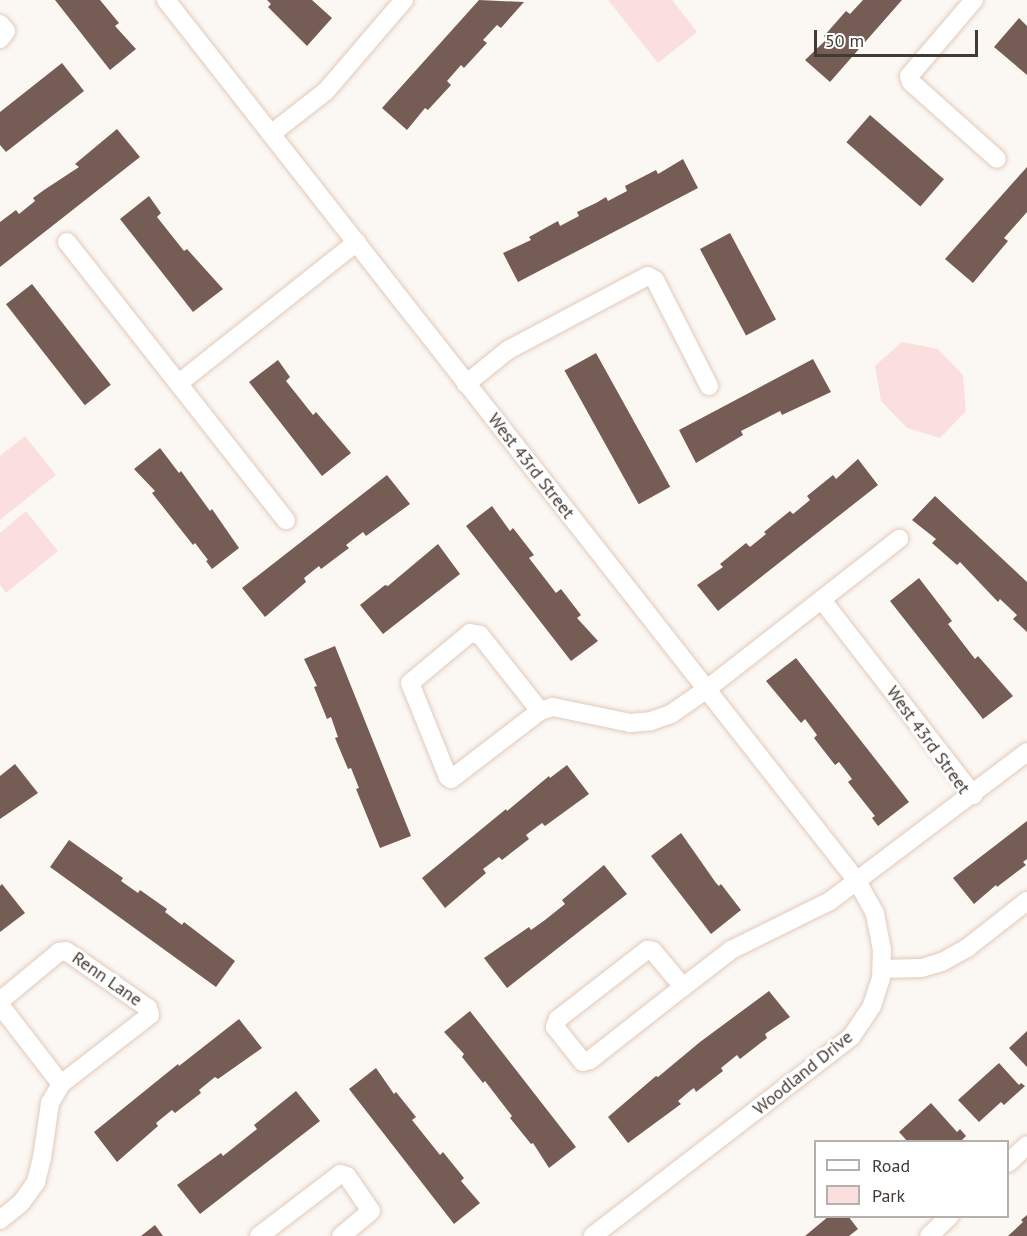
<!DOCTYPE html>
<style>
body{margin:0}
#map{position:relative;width:1027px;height:1236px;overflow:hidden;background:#fbf7f3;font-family:"PT Sans",sans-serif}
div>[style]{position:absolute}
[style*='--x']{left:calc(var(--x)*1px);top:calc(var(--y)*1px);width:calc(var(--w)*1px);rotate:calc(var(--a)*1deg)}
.green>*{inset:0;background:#fbdfdf}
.building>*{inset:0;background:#755d55;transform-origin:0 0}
.roads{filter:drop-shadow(0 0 2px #e1caba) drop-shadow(0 0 2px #e1caba)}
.street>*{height:18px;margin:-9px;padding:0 9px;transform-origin:9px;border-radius:9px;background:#fff}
span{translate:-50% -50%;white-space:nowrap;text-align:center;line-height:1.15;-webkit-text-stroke:6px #fff;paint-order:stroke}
.street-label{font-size:18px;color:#433a33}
.legend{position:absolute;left:814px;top:1140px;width:195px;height:78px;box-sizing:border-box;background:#fff;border:2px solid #b4b0ad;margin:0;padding:8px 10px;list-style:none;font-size:18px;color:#433a33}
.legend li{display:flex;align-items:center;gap:12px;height:30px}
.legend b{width:30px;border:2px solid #b4b0ad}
.scale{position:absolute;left:814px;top:30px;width:164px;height:27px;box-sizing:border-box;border:3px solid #433a33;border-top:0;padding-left:8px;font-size:18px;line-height:21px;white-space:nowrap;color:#433a33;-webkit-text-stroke:4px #fff;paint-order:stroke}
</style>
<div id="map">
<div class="green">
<i style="clip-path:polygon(608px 0,672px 0,697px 32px,658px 63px)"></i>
<i style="clip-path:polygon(902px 342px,938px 349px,963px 375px,966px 411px,940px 438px,907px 428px,881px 401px,875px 366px)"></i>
<i style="clip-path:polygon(25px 436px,56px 475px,0 520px,0 456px)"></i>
<i style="clip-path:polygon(26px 511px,58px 551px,6px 593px,0 585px,0 533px)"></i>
</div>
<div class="building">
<i style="clip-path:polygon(55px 0,100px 0,119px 23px,115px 26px,136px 49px,110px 70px)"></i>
<i style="clip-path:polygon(267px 0,312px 0,332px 18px,307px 46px,268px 7px,271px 4px)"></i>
<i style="clip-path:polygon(479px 0,524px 2px,501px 28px,497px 25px,483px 40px,487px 43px,464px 68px,461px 65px,447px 81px,451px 85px,428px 110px,425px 108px,407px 130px,382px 108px)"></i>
<i style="clip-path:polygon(863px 0,902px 0,830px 82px,805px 60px,827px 39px,824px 36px,846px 11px,850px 14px)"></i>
<i style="clip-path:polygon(1019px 18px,1027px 26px,1027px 75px,994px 47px)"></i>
<i style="clip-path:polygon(62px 63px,84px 91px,6px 152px,0 145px,0 112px)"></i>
<i style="left:870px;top:115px;width:98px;height:36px;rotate:41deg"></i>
<i style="clip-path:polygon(117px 129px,140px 157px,0 267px,0 222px,16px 210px,19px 214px,35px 201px,33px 198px,44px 190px,79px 167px,75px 164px)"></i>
<i style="clip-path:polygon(683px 159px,698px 188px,518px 282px,503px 253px,531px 240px,529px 237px,558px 221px,560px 226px,579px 216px,577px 212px,596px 203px,606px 197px,608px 201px,627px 191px,625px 186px,656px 170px,658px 174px)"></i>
<i style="clip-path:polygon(1027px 167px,1027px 212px,1004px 238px,1008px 241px,973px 283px,945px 259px)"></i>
<i style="clip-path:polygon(149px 196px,161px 213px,157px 217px,184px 251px,187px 249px,223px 289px,193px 312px,120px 219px)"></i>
<i style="left:730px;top:233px;width:98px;height:34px;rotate:62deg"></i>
<i style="left:32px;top:284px;width:128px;height:33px;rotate:52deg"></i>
<i style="left:596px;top:353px;width:153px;height:36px;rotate:61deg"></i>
<i style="clip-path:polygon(813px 359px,831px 392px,782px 415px,780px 411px,741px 431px,743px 435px,696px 463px,679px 430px)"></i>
<i style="clip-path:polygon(278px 360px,290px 377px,286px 381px,313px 415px,316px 412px,351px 453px,322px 476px,249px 382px)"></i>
<i style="clip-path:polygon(160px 448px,179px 473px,181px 471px,210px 511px,212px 509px,239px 548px,212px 569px,206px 561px,208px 560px,195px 543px,193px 545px,152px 493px,155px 491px,134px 469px)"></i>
<i style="clip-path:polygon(858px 459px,878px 485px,718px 611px,697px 585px,723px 567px,720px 564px,746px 543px,750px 547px,766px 534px,764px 532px,790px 511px,793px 514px,810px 500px,807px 496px,833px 475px,836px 479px)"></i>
<i style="clip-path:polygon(387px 475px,410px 504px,366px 536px,363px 532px,346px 545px,349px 548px,321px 569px,319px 566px,304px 578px,306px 582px,265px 617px,242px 588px)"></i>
<i style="clip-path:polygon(935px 496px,1027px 582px,1027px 632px,1013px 619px,1017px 615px,1000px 599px,998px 602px,960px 562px,957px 565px,932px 543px,936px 539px,912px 520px)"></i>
<i style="clip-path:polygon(492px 506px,510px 531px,513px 528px,534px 555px,529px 558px,546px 580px,556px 593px,561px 589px,581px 615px,577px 618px,598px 641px,571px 661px,466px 526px)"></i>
<i style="clip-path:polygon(438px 544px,460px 574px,383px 634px,360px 605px,385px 585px,388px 586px)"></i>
<i style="clip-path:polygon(919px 578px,952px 621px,948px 624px,975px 659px,978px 656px,1013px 696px,983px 719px,890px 601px)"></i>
<i style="clip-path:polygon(335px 646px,411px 836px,380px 848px,356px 789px,359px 788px,351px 768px,348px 769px,335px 738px,338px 737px,331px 717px,327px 719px,314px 687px,317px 686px,304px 659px)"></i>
<i style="clip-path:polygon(796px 658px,909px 802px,878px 826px,872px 818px,875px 816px,848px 782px,852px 779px,839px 762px,835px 765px,814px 738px,817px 735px,805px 719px,801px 723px,766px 681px)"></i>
<i style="clip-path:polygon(15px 764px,38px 793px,0 819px,0 776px)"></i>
<i style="clip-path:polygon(567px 765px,589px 794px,545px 826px,542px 823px,526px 835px,529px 839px,502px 860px,499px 857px,483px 869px,486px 873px,445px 908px,422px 878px,506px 809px,507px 811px,549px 776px,550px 778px)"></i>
<i style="clip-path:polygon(1027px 821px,1027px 859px,1023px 862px,1026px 865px,997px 887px,996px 885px,974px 904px,953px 878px)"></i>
<i style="clip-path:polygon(681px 833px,716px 883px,719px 886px,721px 884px,741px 910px,711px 934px,651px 856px)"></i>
<i style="clip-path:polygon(69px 840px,123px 878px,121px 881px,138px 893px,140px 890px,167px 909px,165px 912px,182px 925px,184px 922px,235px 961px,216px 987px,50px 867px)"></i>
<i style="clip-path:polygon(604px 865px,627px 894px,507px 988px,484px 958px,529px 927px,531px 930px,545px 920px,565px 904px,562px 900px)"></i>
<i style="clip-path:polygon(2px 884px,25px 913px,0 932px,0 886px)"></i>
<i style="clip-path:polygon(769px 991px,790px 1017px,765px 1034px,767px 1038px,740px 1059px,737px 1055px,721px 1068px,723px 1071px,696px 1092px,694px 1088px,691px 1090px,678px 1101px,681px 1104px,628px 1143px,608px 1117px,656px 1076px,658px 1077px,700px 1042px)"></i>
<i style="clip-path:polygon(470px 1011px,576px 1147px,549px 1168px,533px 1143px,531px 1144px,510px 1118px,512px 1116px,485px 1081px,483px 1083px,462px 1057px,464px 1054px,444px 1032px)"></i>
<i style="clip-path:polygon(239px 1019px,262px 1048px,218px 1079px,215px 1077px,199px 1090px,201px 1093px,175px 1113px,172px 1110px,156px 1123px,158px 1126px,117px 1162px,94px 1132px,178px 1064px,179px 1066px)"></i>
<i style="clip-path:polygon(1027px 1031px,1027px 1067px,1009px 1048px)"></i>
<i style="clip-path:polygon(999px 1063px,1019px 1085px,1021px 1083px,1025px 1086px,1004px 1105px,1001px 1102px,979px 1122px,958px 1100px)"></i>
<i style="clip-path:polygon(376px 1068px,394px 1094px,396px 1092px,416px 1117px,412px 1120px,440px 1155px,443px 1152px,464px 1178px,461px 1181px,480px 1203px,454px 1224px,349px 1089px)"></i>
<i style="clip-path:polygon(296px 1091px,320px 1121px,200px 1214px,177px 1185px,221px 1153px,223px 1156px,257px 1129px,254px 1125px)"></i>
<i style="clip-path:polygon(931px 1103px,957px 1132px,960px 1129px,966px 1136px,960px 1142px,908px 1142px,899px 1132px)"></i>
<i style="clip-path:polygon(1027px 1215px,1027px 1236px,1008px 1236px,1023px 1222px,1021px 1220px)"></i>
<i style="clip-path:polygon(829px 1216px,848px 1216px,858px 1229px,849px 1236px,805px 1236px)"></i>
<i style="clip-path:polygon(155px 1225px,163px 1236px,141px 1236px)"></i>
</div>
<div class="roads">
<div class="street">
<i style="--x:166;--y:0;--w:1120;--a:51.89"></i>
<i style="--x:857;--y:881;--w:38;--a:61"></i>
<i style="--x:875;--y:914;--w:37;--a:79"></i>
<i style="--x:882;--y:950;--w:28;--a:92"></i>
<i style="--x:881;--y:978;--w:29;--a:108"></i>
<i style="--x:872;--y:1006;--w:37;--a:124"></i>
<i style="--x:851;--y:1037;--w:326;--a:142.4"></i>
<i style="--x:974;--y:0;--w:100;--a:130.5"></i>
<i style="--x:909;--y:76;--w:6;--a:72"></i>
<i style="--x:911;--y:82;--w:115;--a:41.8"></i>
<i style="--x:0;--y:24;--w:9;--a:49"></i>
<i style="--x:6;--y:31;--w:10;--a:127"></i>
<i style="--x:271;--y:134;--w:70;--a:-38"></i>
<i style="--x:326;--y:91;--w:120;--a:-49.4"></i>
<i style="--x:67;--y:242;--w:354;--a:51.8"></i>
<i style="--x:179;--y:383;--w:227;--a:-38.4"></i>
<i style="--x:466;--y:384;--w:54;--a:-39"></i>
<i style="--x:508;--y:350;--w:158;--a:-27.9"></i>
<i style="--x:648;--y:276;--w:8;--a:30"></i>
<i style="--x:655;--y:280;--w:119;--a:63"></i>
<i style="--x:822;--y:600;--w:247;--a:52.2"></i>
<i style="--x:470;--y:633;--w:10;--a:11"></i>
<i style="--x:480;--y:635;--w:97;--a:51.7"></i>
<i style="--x:540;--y:711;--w:112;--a:142.6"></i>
<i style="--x:451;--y:779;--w:4;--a:-146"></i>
<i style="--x:448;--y:777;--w:101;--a:-112"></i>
<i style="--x:410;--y:683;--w:78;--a:-39.8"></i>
<i style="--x:540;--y:711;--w:14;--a:-17"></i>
<i style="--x:553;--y:707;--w:79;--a:11.7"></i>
<i style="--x:630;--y:723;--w:21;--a:-5"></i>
<i style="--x:651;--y:721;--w:21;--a:-19"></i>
<i style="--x:671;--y:714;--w:44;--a:-34.8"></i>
<i style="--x:707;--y:689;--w:244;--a:-38"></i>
<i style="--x:647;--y:950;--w:6;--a:9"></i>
<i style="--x:653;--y:951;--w:47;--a:50.2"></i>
<i style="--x:683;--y:987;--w:118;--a:141.9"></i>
<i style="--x:590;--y:1060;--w:7;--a:164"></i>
<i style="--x:583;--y:1062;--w:45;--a:-128.7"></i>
<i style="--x:555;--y:1027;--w:9;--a:-69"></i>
<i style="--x:558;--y:1019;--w:113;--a:-37.8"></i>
<i style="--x:882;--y:969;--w:40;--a:-1.4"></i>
<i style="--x:922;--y:968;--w:21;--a:-17"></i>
<i style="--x:942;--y:962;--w:29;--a:-29"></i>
<i style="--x:967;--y:948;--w:76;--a:-38.1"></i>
<i style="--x:683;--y:987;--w:61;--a:-37.6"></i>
<i style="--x:731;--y:950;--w:110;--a:-26.3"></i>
<i style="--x:830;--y:901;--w:247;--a:-37.1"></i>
<i style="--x:0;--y:1001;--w:77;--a:-39.7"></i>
<i style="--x:59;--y:952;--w:7;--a:-8"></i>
<i style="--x:66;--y:951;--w:100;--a:34.8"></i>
<i style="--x:148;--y:1008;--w:7;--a:74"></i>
<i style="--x:150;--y:1015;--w:113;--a:142.2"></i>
<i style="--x:61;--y:1084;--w:100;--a:-127.7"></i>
<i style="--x:1008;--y:1163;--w:26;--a:-43"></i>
<i style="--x:0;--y:1220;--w:27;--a:-39"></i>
<i style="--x:21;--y:1203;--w:26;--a:-54"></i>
<i style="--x:36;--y:1182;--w:25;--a:-76"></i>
<i style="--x:42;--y:1158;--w:56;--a:-81.7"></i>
<i style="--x:50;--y:1103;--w:22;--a:-60"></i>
<i style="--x:259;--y:1236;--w:102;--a:-37.4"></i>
<i style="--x:340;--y:1174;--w:7;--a:16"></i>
<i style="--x:347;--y:1176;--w:42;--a:55.6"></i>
<i style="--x:371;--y:1211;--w:39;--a:140"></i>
<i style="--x:929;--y:1236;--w:29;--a:-44"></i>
</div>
</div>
<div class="street-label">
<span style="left:531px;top:466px;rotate:52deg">West 43rd Street</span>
<span style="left:928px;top:740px;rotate:54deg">West 43rd Street</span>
<span style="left:107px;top:979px;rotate:35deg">Renn Lane</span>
<span style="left:803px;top:1073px;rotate:-39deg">Woodland Drive</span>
</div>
<ul class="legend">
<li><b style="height:8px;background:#fff"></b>Road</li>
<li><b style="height:16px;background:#fbdfdf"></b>Park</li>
</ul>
<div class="scale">50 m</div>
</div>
